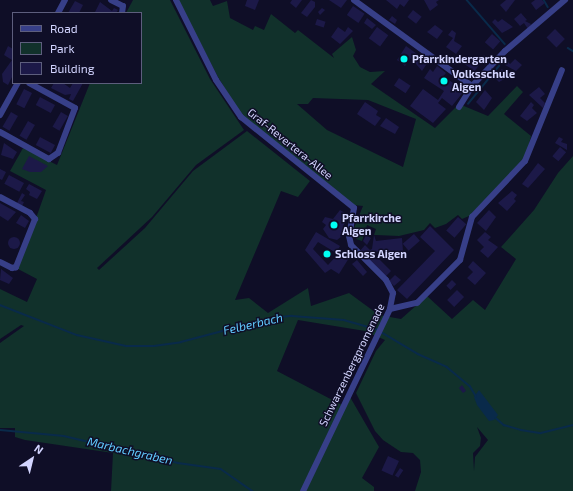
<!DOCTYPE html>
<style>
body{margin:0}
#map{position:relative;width:573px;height:491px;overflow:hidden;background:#0f0e27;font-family:"Exo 2",sans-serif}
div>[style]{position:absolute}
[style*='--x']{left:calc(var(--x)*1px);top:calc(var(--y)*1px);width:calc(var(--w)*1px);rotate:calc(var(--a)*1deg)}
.green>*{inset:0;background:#11312b}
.water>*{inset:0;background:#092a4a}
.stream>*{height:1.5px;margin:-0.75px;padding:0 0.75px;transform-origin:0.75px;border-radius:0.75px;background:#092a4a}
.building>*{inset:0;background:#1c1948;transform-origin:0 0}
.round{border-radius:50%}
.street>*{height:6px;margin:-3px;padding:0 3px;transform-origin:3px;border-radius:3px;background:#373f88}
.dots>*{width:11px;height:11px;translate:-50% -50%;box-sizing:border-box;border:2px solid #0f0e27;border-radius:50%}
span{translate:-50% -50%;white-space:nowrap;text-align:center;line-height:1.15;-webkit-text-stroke:3px #0f0e27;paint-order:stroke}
.poi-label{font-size:11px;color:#d3d5ff;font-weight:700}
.left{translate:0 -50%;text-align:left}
.street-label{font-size:11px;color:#d3d5ff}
.water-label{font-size:12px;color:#61ccff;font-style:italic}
.legend{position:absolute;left:12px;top:12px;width:130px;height:72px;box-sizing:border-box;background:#0f0e27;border:1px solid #5d5e7d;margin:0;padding:5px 7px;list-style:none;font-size:12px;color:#d3d5ff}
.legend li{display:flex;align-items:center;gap:8px;height:20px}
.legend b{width:20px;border:1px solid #5d5e7d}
.north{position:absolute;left:12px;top:439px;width:40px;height:40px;-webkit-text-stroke:3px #0f0e27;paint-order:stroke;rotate:35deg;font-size:11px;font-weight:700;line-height:16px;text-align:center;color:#d3d5ff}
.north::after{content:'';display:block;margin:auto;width:14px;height:18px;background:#d3d5ff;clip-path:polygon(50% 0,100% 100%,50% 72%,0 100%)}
</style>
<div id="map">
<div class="green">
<i style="clip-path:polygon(evenodd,133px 0,170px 0,210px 79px,244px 130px,196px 165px,152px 217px,97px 268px,99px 270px,145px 228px,193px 171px,247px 131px,310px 181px,298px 197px,281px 191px,235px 300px,249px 298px,268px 313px,308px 288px,311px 306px,349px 293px,379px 315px,401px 319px,427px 296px,452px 319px,473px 300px,485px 310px,516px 259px,501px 247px,534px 210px,558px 173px,573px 156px,573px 491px,415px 491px,421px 472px,420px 460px,413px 453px,401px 452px,383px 440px,375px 431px,356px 393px,376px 351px,385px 340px,365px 331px,298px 320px,277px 371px,342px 405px,301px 491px,111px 491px,113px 453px,25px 440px,15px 437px,15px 428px,0 428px,0 343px,24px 326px,21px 325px,0 339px,0 289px,27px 302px,37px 279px,18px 269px,46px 190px,10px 171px,23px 148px,57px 165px,90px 83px,141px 83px,141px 13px,126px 13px,133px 0,477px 427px,488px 440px,475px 457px,474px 471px,473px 453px,480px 446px,481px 438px,477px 427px)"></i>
<i style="clip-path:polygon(evenodd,178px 0,210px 0,213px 6px,227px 1px,230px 18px,253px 30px,255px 26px,264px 30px,271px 14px,295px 33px,298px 30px,334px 58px,332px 54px,352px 37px,356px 50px,353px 56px,360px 67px,370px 72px,385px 71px,371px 84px,435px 128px,459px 104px,488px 116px,517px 86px,523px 92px,504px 114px,531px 136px,527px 152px,521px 163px,469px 216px,462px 219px,458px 215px,446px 224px,435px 228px,430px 223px,424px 230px,399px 236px,376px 235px,374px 235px,376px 229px,367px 225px,362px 241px,356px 239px,352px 233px,363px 206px,353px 205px,242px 116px,218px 77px,178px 0,313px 98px,368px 100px,416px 119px,403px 167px,327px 130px,297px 104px,308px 104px,313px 98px)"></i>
<i style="clip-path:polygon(350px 397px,379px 447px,362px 478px,374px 487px,374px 491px,306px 491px)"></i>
</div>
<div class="water">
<i style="clip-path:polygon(479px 390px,498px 415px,494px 420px,489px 421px,477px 405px,474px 397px)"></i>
</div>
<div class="stream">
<i style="--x:467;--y:0;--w:58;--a:49.2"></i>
<i style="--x:544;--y:0;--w:8;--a:60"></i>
<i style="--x:568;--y:48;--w:6;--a:31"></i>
<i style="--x:468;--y:104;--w:49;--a:-50.8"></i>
<i style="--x:0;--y:305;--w:83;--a:21.3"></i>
<i style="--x:77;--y:335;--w:50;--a:12.7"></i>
<i style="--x:126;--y:346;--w:28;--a:0"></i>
<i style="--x:154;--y:346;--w:27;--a:-8"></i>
<i style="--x:181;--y:342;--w:94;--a:-14.8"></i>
<i style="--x:272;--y:318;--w:20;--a:-6"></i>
<i style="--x:292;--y:316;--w:52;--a:4.4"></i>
<i style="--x:344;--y:320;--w:35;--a:16"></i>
<i style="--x:381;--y:332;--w:43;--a:30.7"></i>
<i style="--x:418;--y:354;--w:32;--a:24"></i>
<i style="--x:447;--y:367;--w:30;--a:40"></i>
<i style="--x:470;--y:386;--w:12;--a:59"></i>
<i style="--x:496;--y:418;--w:11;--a:41"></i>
<i style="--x:504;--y:425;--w:18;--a:16"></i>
<i style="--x:521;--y:430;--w:20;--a:9"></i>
<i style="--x:541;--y:433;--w:33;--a:-14"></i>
<i style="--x:0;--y:430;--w:64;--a:5.4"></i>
<i style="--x:64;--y:436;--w:117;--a:13.3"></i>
<i style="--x:178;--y:463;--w:43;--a:7.9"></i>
<i style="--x:221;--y:469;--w:39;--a:35"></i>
</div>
<div class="building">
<i style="clip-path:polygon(247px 0,259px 0,255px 10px,245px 6px)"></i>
<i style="clip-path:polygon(292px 0,302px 0,296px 8px,290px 3px)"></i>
<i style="clip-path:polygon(311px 0,315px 2px,315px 7px,307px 17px,301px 13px)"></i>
<i style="clip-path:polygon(329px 0,347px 0,341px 8px)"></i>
<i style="clip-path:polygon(386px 0,409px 0,404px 7px,400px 4px,397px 9px)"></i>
<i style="clip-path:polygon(424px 0,439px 0,436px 2px,438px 5px,430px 11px)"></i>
<i style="clip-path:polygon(506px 0,515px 0,506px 12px,500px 5px)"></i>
<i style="clip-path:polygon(535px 0,542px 0,545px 3px,536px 10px,531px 3px)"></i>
<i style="clip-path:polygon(75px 1px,83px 5px,79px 13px,68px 13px)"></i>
<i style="clip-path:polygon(100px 2px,112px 11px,114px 8px,118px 10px,116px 13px,95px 12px)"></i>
<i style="left:353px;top:6px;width:14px;height:11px;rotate:34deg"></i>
<i style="clip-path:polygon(322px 8px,325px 10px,320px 15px,318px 12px)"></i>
<i style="left:413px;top:10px;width:11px;height:9px;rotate:38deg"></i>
<i style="clip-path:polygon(521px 13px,527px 20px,525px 21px,531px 24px,528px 29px,524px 23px,520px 26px,514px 19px)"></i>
<i style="clip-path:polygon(392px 16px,397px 20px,395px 24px,389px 20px)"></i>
<i style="clip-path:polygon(367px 18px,376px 25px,372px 29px,364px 23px)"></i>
<i style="left:317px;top:19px;width:9px;height:6px;rotate:18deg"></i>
<i style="clip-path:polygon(495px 19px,498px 22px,502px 19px,513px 27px,502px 33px,492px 22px)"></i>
<i style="clip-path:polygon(435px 25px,443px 31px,437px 39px,427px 32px)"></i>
<i style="clip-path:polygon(338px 27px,345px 32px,348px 27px,353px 31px,340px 44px,331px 37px)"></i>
<i style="left:377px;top:27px;width:14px;height:14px;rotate:36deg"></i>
<i style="left:555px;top:29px;width:14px;height:12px;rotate:45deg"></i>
<i style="clip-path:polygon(452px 30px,456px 33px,454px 41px,462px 46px,456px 54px,446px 47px,453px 38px,448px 35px)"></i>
<i style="left:492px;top:34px;width:11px;height:11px;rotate:41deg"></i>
<i style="clip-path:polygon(8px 46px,13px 49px,13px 75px,8px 85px,3px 82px,2px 74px,12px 60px,4px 55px)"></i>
<i style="clip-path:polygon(406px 46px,428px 62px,422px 71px,411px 58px,405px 66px,397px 60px)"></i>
<i style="clip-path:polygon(484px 55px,489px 59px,485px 65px,480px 61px)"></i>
<i style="clip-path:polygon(453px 56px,459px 60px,455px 65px,449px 61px)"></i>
<i style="left:470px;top:57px;width:12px;height:9px;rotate:35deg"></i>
<i style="clip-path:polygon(515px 59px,522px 65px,516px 71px,505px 65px,508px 62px,510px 64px)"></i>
<i style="clip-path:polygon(437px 66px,446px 73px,442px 78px,444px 81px,447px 84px,449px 80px,464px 91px,452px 106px,442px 98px,438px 103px,446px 109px,433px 123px,410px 106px,423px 89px,438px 100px,444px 91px,424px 78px,430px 69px,433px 72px)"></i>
<i style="clip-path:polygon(502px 69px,508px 77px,499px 82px,494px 77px)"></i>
<i style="left:399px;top:78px;width:14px;height:9px;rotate:34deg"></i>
<i style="clip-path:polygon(54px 83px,63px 83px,70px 88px,73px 83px,83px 83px,73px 101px,69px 99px,71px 94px,65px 95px,51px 88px)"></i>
<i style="clip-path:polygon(539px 87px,545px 94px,540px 98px,545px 103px,543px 108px,529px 95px)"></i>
<i style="left:24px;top:89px;width:9px;height:17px;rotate:27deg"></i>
<i style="clip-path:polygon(485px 90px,492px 98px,484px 110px,476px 102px)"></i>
<i style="left:40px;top:97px;width:17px;height:9px;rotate:28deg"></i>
<i style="clip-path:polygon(365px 102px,378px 111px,376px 115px,381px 118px,375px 126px,357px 114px)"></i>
<i style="clip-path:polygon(531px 102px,534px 105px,532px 108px,537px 113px,527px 121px,520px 116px)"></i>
<i style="left:11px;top:112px;width:8px;height:17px;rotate:30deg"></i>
<i style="left:61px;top:112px;width:8px;height:17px;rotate:30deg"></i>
<i style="clip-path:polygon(386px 118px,399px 127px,395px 134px,380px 126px)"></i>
<i style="left:28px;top:121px;width:8px;height:17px;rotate:30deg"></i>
<i style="left:40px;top:137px;width:17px;height:9px;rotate:28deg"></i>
<i style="clip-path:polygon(559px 137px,563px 139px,561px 142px,567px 144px,567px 150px,555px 143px)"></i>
<i style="clip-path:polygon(4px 143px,17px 152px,13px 159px,1px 155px)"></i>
<i style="left:560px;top:147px;width:8px;height:12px;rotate:40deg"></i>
<i style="clip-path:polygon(29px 156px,48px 166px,41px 172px,30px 172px,22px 169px)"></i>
<i style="clip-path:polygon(538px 163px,545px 169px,528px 188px,522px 184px)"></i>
<i style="clip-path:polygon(0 169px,6px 172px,2px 180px,0 179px)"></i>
<i style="left:9px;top:175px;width:17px;height:10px;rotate:28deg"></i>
<i style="clip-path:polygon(29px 184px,42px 191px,37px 199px,29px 195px,30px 192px,26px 189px)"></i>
<i style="clip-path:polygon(512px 191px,517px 195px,514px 199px,516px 201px,507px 211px,498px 203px)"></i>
<i style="clip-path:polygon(22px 193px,25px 195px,21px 201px,24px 202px,22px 206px,17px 203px)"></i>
<i style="clip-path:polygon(0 203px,16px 212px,8px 221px,0 216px)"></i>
<i style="clip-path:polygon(340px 210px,350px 216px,343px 226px,346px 233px,337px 240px,329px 238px,323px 229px,326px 225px,322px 222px,325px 217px,333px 219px)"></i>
<i style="clip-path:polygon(489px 210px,496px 217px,486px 231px,477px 223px)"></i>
<i style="clip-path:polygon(21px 215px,29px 221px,25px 228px,16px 223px)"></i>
<i style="left:458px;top:217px;width:11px;height:18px;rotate:41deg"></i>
<i style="clip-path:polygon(430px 226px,454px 250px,407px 299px,397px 290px,435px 251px,420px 237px)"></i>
<i style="clip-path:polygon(316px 232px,340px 246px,336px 253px,318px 242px,313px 249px,328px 265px,340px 252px,349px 258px,339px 274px,331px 269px,325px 273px,305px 250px)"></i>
<i style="clip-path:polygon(485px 232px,491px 237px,488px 240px,498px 247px,488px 258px,480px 251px,484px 247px,477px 240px)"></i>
<i style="left:414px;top:234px;width:9px;height:15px;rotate:49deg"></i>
<i style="clip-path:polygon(366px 235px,371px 238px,367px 245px,363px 241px)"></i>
<i style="clip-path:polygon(374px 235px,376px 241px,402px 238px,403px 251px,372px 252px,391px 271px,385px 277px,359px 252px,365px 245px,370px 250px,372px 249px)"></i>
<i class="round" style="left:8px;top:237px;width:12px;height:12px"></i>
<i style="clip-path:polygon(357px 260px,367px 272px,363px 276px,352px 264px)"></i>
<i style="clip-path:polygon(473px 261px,486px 273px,475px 285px,467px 278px,473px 272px,468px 267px)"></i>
<i style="clip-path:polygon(1px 269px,13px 278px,9px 284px,0 280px)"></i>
<i style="clip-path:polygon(395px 275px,401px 280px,394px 286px,389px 281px)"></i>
<i style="left:452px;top:280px;width:6px;height:8px;rotate:45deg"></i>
<i style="left:457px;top:290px;width:10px;height:14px;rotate:45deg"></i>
<i style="clip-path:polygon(462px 385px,466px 391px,463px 393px,459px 388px)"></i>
<i style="left:388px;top:456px;width:12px;height:16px;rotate:24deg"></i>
<i style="left:400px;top:468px;width:4px;height:9px;rotate:34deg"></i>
</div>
<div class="street">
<i style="--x:111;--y:0;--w:13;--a:27"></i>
<i style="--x:123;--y:6;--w:7;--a:98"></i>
<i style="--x:176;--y:0;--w:89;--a:63.4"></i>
<i style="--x:216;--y:80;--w:45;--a:56"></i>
<i style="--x:241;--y:117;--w:145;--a:38.8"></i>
<i style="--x:354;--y:208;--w:28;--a:100"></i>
<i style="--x:349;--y:236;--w:9;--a:77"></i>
<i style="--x:351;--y:245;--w:49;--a:45"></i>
<i style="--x:386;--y:280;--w:15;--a:62"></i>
<i style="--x:393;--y:293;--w:16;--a:101"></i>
<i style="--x:390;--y:309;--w:202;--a:115.5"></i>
<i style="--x:354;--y:0;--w:146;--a:36.1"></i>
<i style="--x:58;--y:13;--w:15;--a:-62"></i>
<i style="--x:459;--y:107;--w:25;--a:-58"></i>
<i style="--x:472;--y:86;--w:48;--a:-46.7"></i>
<i style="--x:505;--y:51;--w:79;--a:-40.4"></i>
<i style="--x:0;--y:115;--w:37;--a:-61"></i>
<i style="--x:0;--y:132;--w:56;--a:28.9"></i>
<i style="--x:49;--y:159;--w:11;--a:-34"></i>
<i style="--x:58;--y:153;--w:48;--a:-69.3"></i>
<i style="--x:75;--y:108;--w:52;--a:-151.5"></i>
<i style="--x:0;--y:197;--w:34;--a:28"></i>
<i style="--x:30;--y:213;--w:8;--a:50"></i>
<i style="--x:35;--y:219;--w:52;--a:111.6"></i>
<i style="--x:16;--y:267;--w:4;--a:166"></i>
<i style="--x:12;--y:268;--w:13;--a:-153"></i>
<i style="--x:390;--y:309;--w:28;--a:-13"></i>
<i style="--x:417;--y:303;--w:61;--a:-45"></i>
<i style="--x:460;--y:260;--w:45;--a:-74.4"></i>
<i style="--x:472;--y:217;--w:77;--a:-46.6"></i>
<i style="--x:525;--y:161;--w:98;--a:-67.9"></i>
</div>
<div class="dots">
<i style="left:404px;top:59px;background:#00fef4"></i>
<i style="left:444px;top:81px;background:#00fef4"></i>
<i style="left:334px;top:225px;background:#00fef4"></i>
<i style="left:327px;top:254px;background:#00fef4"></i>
</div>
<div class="poi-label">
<span class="left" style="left:412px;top:59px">Pfarrkindergarten</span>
<span class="left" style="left:452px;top:81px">Volksschule<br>Aigen</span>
<span class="left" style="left:342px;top:225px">Pfarrkirche<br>Aigen</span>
<span class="left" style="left:335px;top:254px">Schloss Aigen</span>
</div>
<div class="street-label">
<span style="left:290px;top:144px;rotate:39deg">Graf-Revertera-Allee</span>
<span style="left:352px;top:365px;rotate:-64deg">Schwarzenbergpromenade</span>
</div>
<div class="water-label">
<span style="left:253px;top:324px;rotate:-13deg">Felberbach</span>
<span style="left:130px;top:451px;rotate:13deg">Marbachgraben</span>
</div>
<ul class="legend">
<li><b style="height:5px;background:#373f88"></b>Road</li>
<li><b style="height:11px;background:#11312b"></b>Park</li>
<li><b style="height:11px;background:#1c1948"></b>Building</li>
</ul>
<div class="north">N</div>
</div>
